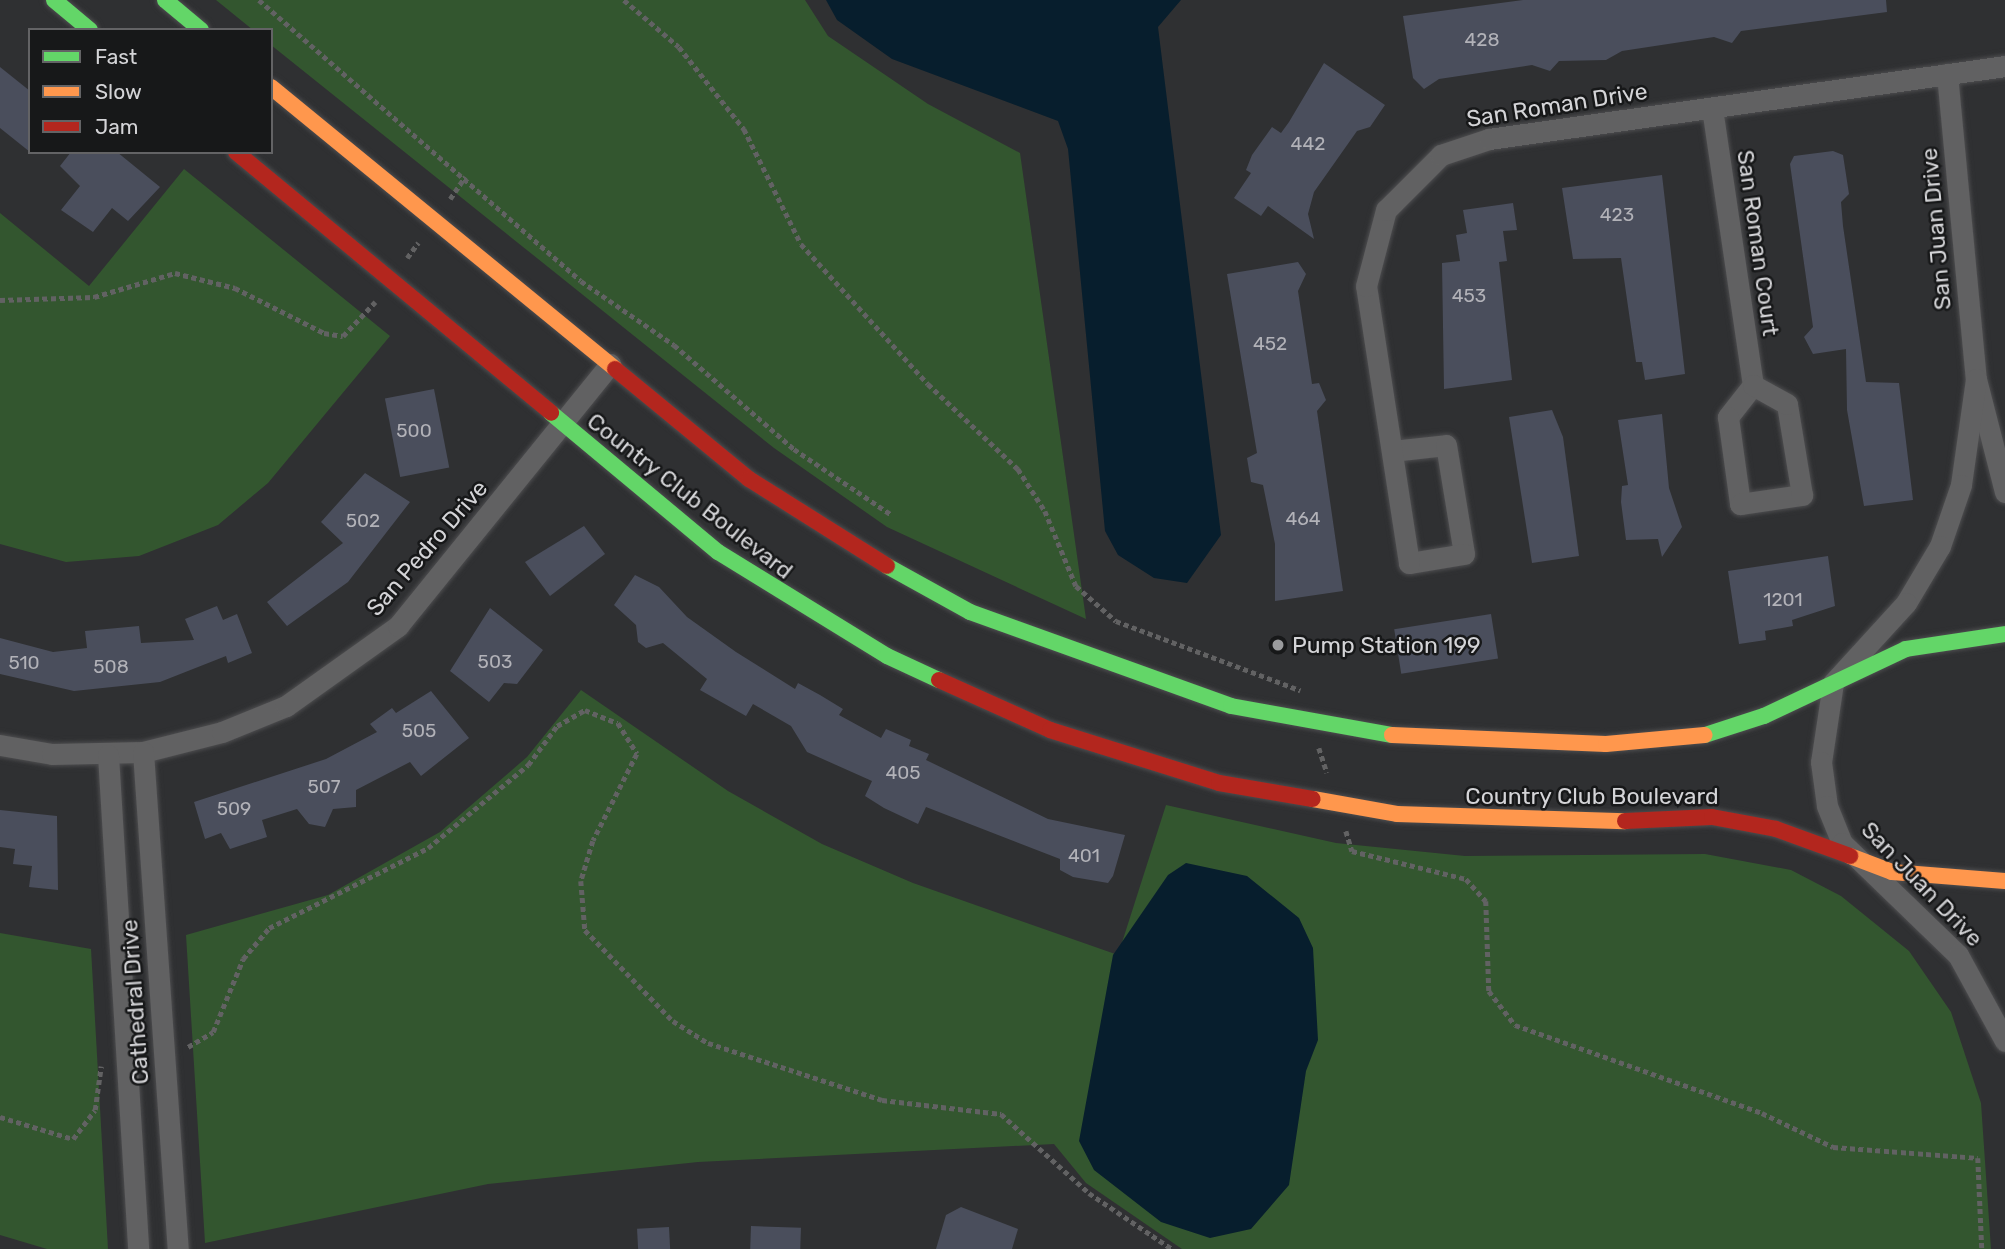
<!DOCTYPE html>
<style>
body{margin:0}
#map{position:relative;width:2005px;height:1249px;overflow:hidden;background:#2f3032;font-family:Rubik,sans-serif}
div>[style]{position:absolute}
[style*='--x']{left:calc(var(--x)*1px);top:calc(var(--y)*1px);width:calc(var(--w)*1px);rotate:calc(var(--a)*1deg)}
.green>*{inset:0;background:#33562f}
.water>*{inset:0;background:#071e2d}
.building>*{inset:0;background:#4a4e5c;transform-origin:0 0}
.path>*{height:4.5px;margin-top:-2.25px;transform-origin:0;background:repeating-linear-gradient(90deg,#626263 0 5px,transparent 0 8.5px)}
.roads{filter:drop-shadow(0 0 2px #4d4d4f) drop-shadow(0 0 2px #4d4d4f)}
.street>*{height:21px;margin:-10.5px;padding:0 10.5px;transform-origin:10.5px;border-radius:10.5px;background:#616162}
.fast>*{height:16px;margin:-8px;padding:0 8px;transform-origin:8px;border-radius:8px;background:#63d668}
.slow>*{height:16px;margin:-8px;padding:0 8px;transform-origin:8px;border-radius:8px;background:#ff974d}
.jam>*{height:16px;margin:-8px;padding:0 8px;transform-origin:8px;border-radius:8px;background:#b3261e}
.dots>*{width:19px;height:19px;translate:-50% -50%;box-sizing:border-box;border:4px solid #171819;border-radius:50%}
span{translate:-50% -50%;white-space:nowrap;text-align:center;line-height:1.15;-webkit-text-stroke:5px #171819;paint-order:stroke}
.number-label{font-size:19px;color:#b2b2b8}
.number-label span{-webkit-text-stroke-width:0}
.street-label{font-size:23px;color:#d4d4d7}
.poi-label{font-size:23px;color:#d4d4d7}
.left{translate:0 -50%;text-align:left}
.legend{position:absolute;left:28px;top:28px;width:245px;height:126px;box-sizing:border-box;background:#171819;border:2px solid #636365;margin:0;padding:9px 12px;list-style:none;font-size:21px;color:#d4d4d7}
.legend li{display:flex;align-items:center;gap:14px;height:35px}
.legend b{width:35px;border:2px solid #636365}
</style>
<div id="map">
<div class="green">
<i style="clip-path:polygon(216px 0,805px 0,828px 36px,928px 104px,1020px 153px,1086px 619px,887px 527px,774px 448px,271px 45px,271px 30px,253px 30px)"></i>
<i style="clip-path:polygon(184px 169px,390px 336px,268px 483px,218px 525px,139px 556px,66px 562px,0 544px,0 213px,89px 286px)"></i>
<i style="clip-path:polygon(581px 690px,728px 791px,822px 844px,913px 883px,1118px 955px,1166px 805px,1336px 843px,1465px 856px,1705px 854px,1791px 870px,1841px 896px,1909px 951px,1951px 1012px,1981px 1103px,1991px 1249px,1182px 1249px,1086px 1183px,1054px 1144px,698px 1162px,488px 1184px,205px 1243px,186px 935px,328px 895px,440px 832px,527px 757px)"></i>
<i style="clip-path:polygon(0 933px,91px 949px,108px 1249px,47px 1249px,0 1235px)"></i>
</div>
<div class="water">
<i style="clip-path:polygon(826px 0,1181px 0,1158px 27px,1221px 535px,1187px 583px,1154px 578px,1118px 555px,1105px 531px,1068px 149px,1058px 121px,892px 59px,837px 20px)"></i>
<i style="clip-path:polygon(1186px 863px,1247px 876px,1299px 918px,1313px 948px,1318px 1040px,1306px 1071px,1289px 1185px,1251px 1229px,1210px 1238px,1161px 1222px,1094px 1170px,1079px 1141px,1113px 955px,1168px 875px)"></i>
</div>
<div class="building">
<i style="clip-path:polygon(1523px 0,1886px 0,1887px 12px,1741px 31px,1732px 43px,1714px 37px,1622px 51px,1606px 60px,1559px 61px,1550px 71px,1532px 65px,1439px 79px,1424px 89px,1413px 78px,1403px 16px)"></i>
<i style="clip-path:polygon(1324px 63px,1385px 105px,1370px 127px,1357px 131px,1314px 192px,1308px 214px,1314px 239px,1268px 206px,1261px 216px,1234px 198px,1251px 173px,1246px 170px,1252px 155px,1272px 127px,1281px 133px,1289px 122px)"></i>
<i style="clip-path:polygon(0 67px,30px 91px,30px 152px,0 128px)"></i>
<i style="clip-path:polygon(1833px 151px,1843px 155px,1849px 194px,1841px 202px,1843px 226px,1866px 382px,1899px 383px,1913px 500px,1864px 506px,1847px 410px,1846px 349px,1813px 354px,1804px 337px,1813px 327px,1790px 164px,1794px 156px)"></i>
<i style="clip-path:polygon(71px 152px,117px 152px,160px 187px,128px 221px,112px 208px,93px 232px,61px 210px,80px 186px,60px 166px)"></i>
<i style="clip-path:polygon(1662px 175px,1685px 374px,1645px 380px,1642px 362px,1636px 362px,1621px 258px,1573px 259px,1562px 188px)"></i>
<i style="clip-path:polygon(1513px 203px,1517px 230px,1503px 231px,1507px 261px,1499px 262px,1512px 380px,1444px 389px,1442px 263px,1460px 261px,1456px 235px,1467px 233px,1463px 210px)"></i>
<i style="clip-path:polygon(1298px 262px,1306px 274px,1298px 291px,1312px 384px,1319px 383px,1326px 400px,1317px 411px,1343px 591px,1275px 601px,1275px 544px,1263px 485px,1251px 482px,1247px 458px,1257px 453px,1227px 274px)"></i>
<i style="left:434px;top:389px;width:80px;height:50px;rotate:79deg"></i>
<i style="clip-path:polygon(1552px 410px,1563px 437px,1579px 556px,1532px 563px,1509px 417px)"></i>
<i style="clip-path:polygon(1662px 414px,1669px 488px,1682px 527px,1662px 557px,1658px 539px,1626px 540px,1621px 502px,1622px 486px,1628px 485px,1618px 420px)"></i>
<i style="clip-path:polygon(365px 473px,410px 502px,348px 582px,287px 626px,267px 602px,343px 543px,321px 522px)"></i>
<i style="clip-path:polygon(584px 526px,605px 554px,550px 596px,525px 562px)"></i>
<i style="clip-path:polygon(1828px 556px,1835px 606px,1792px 620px,1793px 626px,1765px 631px,1766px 640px,1739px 644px,1728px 571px)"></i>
<i style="clip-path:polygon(635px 575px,659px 587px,687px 617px,736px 652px,795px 689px,798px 683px,820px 695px,843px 709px,839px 715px,881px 738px,886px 729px,911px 740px,909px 746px,929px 754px,926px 760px,1048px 819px,1125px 835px,1113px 876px,1108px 883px,1073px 877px,1060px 870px,1060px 859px,926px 807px,918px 824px,884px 808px,865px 796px,872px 781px,807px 752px,791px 726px,753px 704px,746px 716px,700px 690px,707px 679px,663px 643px,646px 648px,638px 642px,636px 625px,614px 605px)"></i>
<i style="clip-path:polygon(217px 606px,223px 620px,237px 614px,252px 653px,228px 663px,226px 656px,160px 682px,74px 691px,0 674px,0 638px,53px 652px,87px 648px,85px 631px,139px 626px,141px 643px,194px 640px,185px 619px)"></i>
<i style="clip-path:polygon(490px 608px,543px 650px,517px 684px,504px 683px,489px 702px,450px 671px)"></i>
<i style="left:1491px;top:614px;width:45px;height:98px;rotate:81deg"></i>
<i style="clip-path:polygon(431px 691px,469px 738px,421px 776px,410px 762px,356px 790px,356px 807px,333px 809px,325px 827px,309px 824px,297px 809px,262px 820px,267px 837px,230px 849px,221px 833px,205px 839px,194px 802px,326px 759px,377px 732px,370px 724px,392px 708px,396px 713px)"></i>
<i style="clip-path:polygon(0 810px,57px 816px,58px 890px,29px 887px,32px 866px,13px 864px,15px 849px,0 847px)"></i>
<i style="clip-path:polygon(961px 1207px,1018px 1229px,1012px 1249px,936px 1249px,946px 1215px)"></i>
<i style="left:751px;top:1226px;width:50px;height:23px;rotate:2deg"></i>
<i style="left:669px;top:1227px;width:22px;height:32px;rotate:87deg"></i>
</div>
<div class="path">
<i style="--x:259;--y:0;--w:427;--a:41.1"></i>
<i style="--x:581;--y:281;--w:113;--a:34.5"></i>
<i style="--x:674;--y:345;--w:159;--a:40.9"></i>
<i style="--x:794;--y:449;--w:118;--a:34"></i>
<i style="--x:624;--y:0;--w:72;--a:40.5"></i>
<i style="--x:679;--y:47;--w:105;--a:51.6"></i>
<i style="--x:744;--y:129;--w:128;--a:63.6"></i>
<i style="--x:801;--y:244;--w:189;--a:47.8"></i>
<i style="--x:928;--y:384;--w:124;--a:43.4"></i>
<i style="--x:1018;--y:469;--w:50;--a:57.3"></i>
<i style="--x:1045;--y:511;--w:81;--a:67.5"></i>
<i style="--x:1076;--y:586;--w:53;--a:41.2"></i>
<i style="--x:1116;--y:621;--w:197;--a:20.6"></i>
<i style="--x:450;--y:199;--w:27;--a:-56"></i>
<i style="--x:407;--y:258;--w:19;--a:-54"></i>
<i style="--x:0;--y:300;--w:94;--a:-1.8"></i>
<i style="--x:94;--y:297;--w:84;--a:-16.5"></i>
<i style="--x:175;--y:273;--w:62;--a:14"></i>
<i style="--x:235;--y:288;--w:100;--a:26.8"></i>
<i style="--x:324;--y:333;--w:19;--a:9"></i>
<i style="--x:343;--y:336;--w:47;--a:-46.7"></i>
<i style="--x:1319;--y:748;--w:26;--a:72"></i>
<i style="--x:1346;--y:831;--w:21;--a:73"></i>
<i style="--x:1352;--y:851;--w:117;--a:13.8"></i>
<i style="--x:1466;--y:879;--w:30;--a:48"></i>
<i style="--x:1486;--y:901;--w:90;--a:88.1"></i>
<i style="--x:1489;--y:991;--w:43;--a:52.6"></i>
<i style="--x:1515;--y:1025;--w:262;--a:19.6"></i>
<i style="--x:1762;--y:1113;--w:79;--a:25.6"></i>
<i style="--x:1833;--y:1147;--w:145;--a:4.3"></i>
<i style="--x:1978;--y:1158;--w:91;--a:87.5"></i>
<i style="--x:188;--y:1047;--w:29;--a:-31"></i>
<i style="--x:213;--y:1032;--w:79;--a:-67.7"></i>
<i style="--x:243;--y:959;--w:40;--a:-50"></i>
<i style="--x:269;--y:928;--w:178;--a:-26.7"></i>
<i style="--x:428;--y:848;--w:130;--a:-39.7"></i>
<i style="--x:528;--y:765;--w:49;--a:-53.4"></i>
<i style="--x:557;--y:726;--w:32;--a:-30"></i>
<i style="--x:585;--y:710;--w:35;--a:22"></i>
<i style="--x:618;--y:723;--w:36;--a:58"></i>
<i style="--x:637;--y:754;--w:97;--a:116.8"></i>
<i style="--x:593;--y:841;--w:42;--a:106.7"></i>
<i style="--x:581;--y:881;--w:49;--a:85.3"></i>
<i style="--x:585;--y:930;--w:127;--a:46"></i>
<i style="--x:673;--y:1021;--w:41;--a:32.2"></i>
<i style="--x:708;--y:1043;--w:183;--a:18.1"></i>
<i style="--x:882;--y:1100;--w:120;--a:6.7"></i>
<i style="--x:1001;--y:1114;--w:118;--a:41.9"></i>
<i style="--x:1089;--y:1193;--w:100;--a:34"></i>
<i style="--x:0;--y:1117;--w:76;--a:16.8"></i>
<i style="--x:73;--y:1139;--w:36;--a:-53"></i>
<i style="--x:95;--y:1110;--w:44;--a:-82.2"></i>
</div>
<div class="roads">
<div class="street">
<i style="--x:1947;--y:74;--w:306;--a:84.6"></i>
<i style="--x:1976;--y:379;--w:117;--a:75.6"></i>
<i style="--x:1712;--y:108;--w:280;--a:81.6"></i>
<i style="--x:1753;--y:385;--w:41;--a:128"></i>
<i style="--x:1728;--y:417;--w:88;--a:82.1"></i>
<i style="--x:1740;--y:504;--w:63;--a:-8.3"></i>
<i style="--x:1802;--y:495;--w:92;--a:-99.4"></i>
<i style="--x:1787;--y:404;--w:39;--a:-151"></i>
<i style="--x:1976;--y:379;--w:107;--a:98.1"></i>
<i style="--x:1961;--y:485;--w:65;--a:109"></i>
<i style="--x:1940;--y:546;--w:66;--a:120.8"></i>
<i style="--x:1906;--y:603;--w:108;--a:132.4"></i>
<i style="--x:1833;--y:683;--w:80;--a:98.6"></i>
<i style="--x:1821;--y:762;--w:44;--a:82.2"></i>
<i style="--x:1827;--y:806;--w:40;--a:68"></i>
<i style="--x:1842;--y:843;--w:161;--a:44"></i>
<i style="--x:1958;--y:955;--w:98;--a:61.3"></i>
<i style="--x:1392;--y:451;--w:54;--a:-6.3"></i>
<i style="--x:1446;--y:445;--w:110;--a:80.6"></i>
<i style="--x:1464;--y:554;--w:56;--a:170.7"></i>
<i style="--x:1409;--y:563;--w:280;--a:-98.8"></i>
<i style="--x:1366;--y:286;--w:79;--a:-75.3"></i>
<i style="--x:1386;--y:210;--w:78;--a:-45"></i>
<i style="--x:1441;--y:155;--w:51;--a:-18.4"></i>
<i style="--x:1489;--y:139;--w:521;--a:-8.05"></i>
<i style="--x:0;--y:745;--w:53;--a:9.8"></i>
<i style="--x:52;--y:754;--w:91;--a:-1.3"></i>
<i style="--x:143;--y:752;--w:81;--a:-14.2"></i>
<i style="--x:222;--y:732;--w:69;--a:-22.1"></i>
<i style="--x:286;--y:706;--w:138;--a:-35.5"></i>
<i style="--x:398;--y:626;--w:337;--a:-51"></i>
<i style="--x:143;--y:752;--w:498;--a:86"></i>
<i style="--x:108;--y:755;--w:495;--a:86.5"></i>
</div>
<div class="fast">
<i style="--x:54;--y:0;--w:47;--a:39.8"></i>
<i style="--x:165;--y:0;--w:47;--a:39.8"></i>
<i style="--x:551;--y:413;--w:217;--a:39.8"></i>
<i style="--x:718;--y:552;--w:198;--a:31.6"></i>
<i style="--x:887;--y:656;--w:57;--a:24.8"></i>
<i style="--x:887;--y:566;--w:95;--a:29"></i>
<i style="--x:970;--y:612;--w:277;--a:19.8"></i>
<i style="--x:1231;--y:706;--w:164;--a:10.2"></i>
<i style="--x:1705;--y:735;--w:62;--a:-17.9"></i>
<i style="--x:1764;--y:716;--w:157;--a:-25.3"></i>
<i style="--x:1906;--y:649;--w:100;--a:-8.6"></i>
</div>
<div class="slow">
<i style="--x:271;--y:87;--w:445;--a:39.3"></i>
<i style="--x:1392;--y:735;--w:214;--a:2.4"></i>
<i style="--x:1606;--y:744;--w:99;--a:-5.2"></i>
<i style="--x:1313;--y:799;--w:85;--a:10.1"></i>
<i style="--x:1397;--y:814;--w:228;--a:1.8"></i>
<i style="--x:1850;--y:856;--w:45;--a:20.9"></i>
<i style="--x:1892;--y:872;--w:113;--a:4.6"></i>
</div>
<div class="jam">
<i style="--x:236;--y:152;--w:409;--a:39.6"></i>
<i style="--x:615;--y:369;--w:173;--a:39.4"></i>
<i style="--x:749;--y:479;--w:163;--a:32.2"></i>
<i style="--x:939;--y:680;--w:122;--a:24.2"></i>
<i style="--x:1050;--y:730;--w:177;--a:17.4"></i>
<i style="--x:1219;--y:783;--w:95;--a:9.7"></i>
<i style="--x:1625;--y:821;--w:87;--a:-2.6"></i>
<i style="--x:1712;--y:817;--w:65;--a:10.6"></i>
<i style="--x:1776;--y:829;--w:79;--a:20"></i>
</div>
</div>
<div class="dots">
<i style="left:1278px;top:645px;background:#9a9b9d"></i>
</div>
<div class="number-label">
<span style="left:1482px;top:40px">428</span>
<span style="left:1308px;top:144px">442</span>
<span style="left:1617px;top:215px">423</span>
<span style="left:1469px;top:296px">453</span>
<span style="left:1270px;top:344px">452</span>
<span style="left:414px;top:431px">500</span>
<span style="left:1303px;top:519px">464</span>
<span style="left:363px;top:521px">502</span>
<span style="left:1783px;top:600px">1201</span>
<span style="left:495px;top:662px">503</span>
<span style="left:24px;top:663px">510</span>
<span style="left:111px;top:667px">508</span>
<span style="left:419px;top:731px">505</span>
<span style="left:903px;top:773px">405</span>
<span style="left:324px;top:787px">507</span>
<span style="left:234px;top:809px">509</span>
<span style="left:1084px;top:856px">401</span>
</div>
<div class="street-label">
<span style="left:1557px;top:105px;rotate:-9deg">San Roman Drive</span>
<span style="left:1936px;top:229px;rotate:-95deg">San Juan Drive</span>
<span style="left:1758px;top:243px;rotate:82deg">San Roman Court</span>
<span style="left:690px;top:496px;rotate:38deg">Country Club Boulevard</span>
<span style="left:427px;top:548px;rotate:-49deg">San Pedro Drive</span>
<span style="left:1592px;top:796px">Country Club Boulevard</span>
<span style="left:1922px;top:884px;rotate:46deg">San Juan Drive</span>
<span style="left:135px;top:1002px;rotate:-94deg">Cathedral Drive</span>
</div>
<div class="poi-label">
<span class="left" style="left:1292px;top:645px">Pump Station 199</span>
</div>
<ul class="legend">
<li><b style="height:9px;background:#63d668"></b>Fast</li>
<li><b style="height:9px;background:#ff974d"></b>Slow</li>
<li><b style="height:9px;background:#b3261e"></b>Jam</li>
</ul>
</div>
